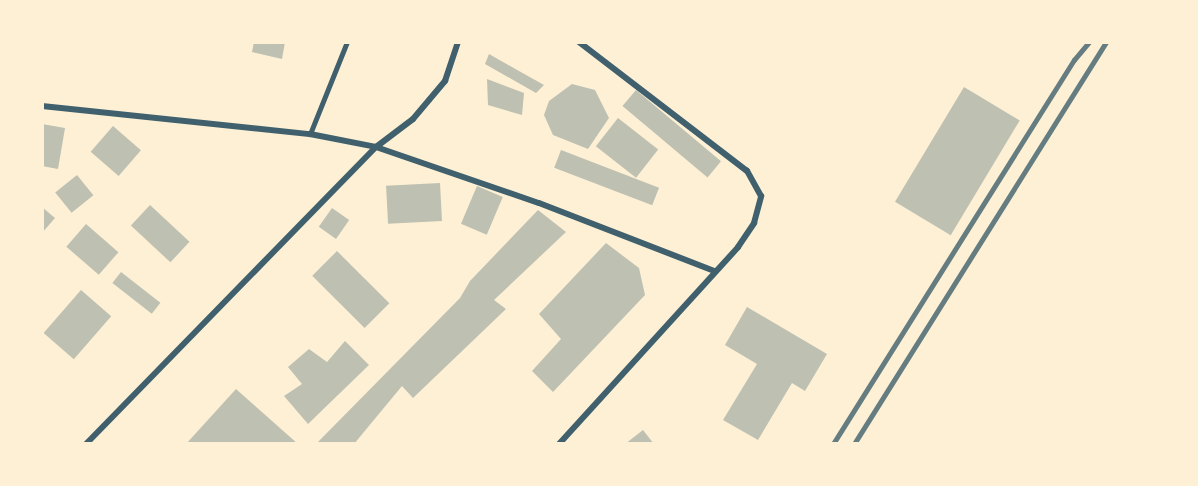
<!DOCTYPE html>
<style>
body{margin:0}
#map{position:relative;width:1198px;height:486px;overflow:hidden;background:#fdf0d5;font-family:"Public Sans",sans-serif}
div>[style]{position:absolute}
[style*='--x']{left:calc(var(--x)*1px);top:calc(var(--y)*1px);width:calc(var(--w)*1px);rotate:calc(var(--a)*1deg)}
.building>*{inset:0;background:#bec0b2;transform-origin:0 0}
.service>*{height:4.5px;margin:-2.25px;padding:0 2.25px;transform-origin:2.25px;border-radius:2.25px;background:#3f606c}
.minor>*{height:6px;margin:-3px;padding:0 3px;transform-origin:3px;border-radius:3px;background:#3f606c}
.rail>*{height:4.5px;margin:-2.25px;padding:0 2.25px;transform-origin:2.25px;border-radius:2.25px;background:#657d81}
span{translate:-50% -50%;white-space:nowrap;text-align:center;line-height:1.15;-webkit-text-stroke:6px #fdf0d5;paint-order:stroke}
.frame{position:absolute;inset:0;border:44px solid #fdf0d5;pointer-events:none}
</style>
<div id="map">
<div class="building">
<i style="clip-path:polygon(254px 42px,285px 42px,282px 59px,252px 52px)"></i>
<i style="clip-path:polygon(489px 54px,519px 71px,544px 85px,536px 93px,485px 64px)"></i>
<i style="clip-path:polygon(487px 79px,524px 93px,522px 115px,488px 105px)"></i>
<i style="clip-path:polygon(572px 84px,595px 90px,609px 118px,588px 149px,553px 135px,544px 115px,549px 101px)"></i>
<i style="left:964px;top:87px;width:65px;height:134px;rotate:31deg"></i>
<i style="left:636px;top:90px;width:111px;height:21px;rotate:40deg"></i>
<i style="left:618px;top:118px;width:51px;height:36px;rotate:38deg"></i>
<i style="clip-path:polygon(42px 124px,65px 128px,58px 169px,42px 166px)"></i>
<i style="left:113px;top:126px;width:37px;height:34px;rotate:41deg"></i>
<i style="left:561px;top:150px;width:105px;height:19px;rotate:21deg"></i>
<i style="left:77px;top:175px;width:26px;height:28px;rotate:51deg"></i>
<i style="left:440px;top:183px;width:38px;height:54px;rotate:87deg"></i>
<i style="left:477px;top:186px;width:28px;height:41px;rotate:23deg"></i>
<i style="left:150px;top:205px;width:54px;height:28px;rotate:43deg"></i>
<i style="clip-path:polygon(42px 207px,55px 218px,42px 233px)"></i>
<i style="left:332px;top:208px;width:21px;height:23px;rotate:35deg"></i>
<i style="clip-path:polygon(538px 210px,566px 232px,494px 300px,506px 309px,413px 398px,402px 386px,354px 444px,316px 444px,460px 298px,470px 281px)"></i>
<i style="left:86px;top:224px;width:43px;height:30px;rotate:41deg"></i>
<i style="clip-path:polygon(606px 243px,639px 268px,645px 295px,553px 392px,532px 371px,561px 339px,539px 314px)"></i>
<i style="left:337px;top:251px;width:74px;height:35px;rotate:45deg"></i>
<i style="left:121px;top:272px;width:50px;height:14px;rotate:38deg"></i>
<i style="left:81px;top:290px;width:40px;height:57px;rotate:41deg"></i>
<i style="clip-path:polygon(747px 307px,827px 354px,805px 391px,792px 383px,758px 440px,723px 420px,757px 364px,725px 345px)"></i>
<i style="clip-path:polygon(345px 341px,369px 365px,308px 424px,284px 396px,302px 384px,288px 367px,309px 349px,327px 362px)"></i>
<i style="clip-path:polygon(236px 389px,298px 444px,186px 444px)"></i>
<i style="clip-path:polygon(643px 430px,654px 444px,625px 444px)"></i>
</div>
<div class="service">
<i style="--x:310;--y:134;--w:99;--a:-68.1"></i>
</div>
<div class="minor">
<i style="--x:42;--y:106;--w:269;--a:6"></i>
<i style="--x:310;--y:134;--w:67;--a:11.1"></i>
<i style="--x:376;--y:147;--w:172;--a:19"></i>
<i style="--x:539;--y:203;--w:188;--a:21.2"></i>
<i style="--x:86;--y:444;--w:415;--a:-45.7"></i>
<i style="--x:376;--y:147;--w:46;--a:-37.1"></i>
<i style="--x:413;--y:119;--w:50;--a:-49.9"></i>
<i style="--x:445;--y:81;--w:41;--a:-71.6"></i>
<i style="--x:559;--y:444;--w:266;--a:-47.7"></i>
<i style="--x:738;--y:247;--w:29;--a:-56"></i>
<i style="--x:754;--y:223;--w:28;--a:-75"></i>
<i style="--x:761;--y:196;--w:29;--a:-119"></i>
<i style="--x:747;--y:171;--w:212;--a:-142.5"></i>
</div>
<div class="rail">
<i style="--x:833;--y:444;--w:453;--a:-57.9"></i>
<i style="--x:1074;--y:60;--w:23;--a:-50"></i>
<i style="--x:854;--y:444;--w:474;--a:-57.9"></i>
</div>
<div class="frame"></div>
</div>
